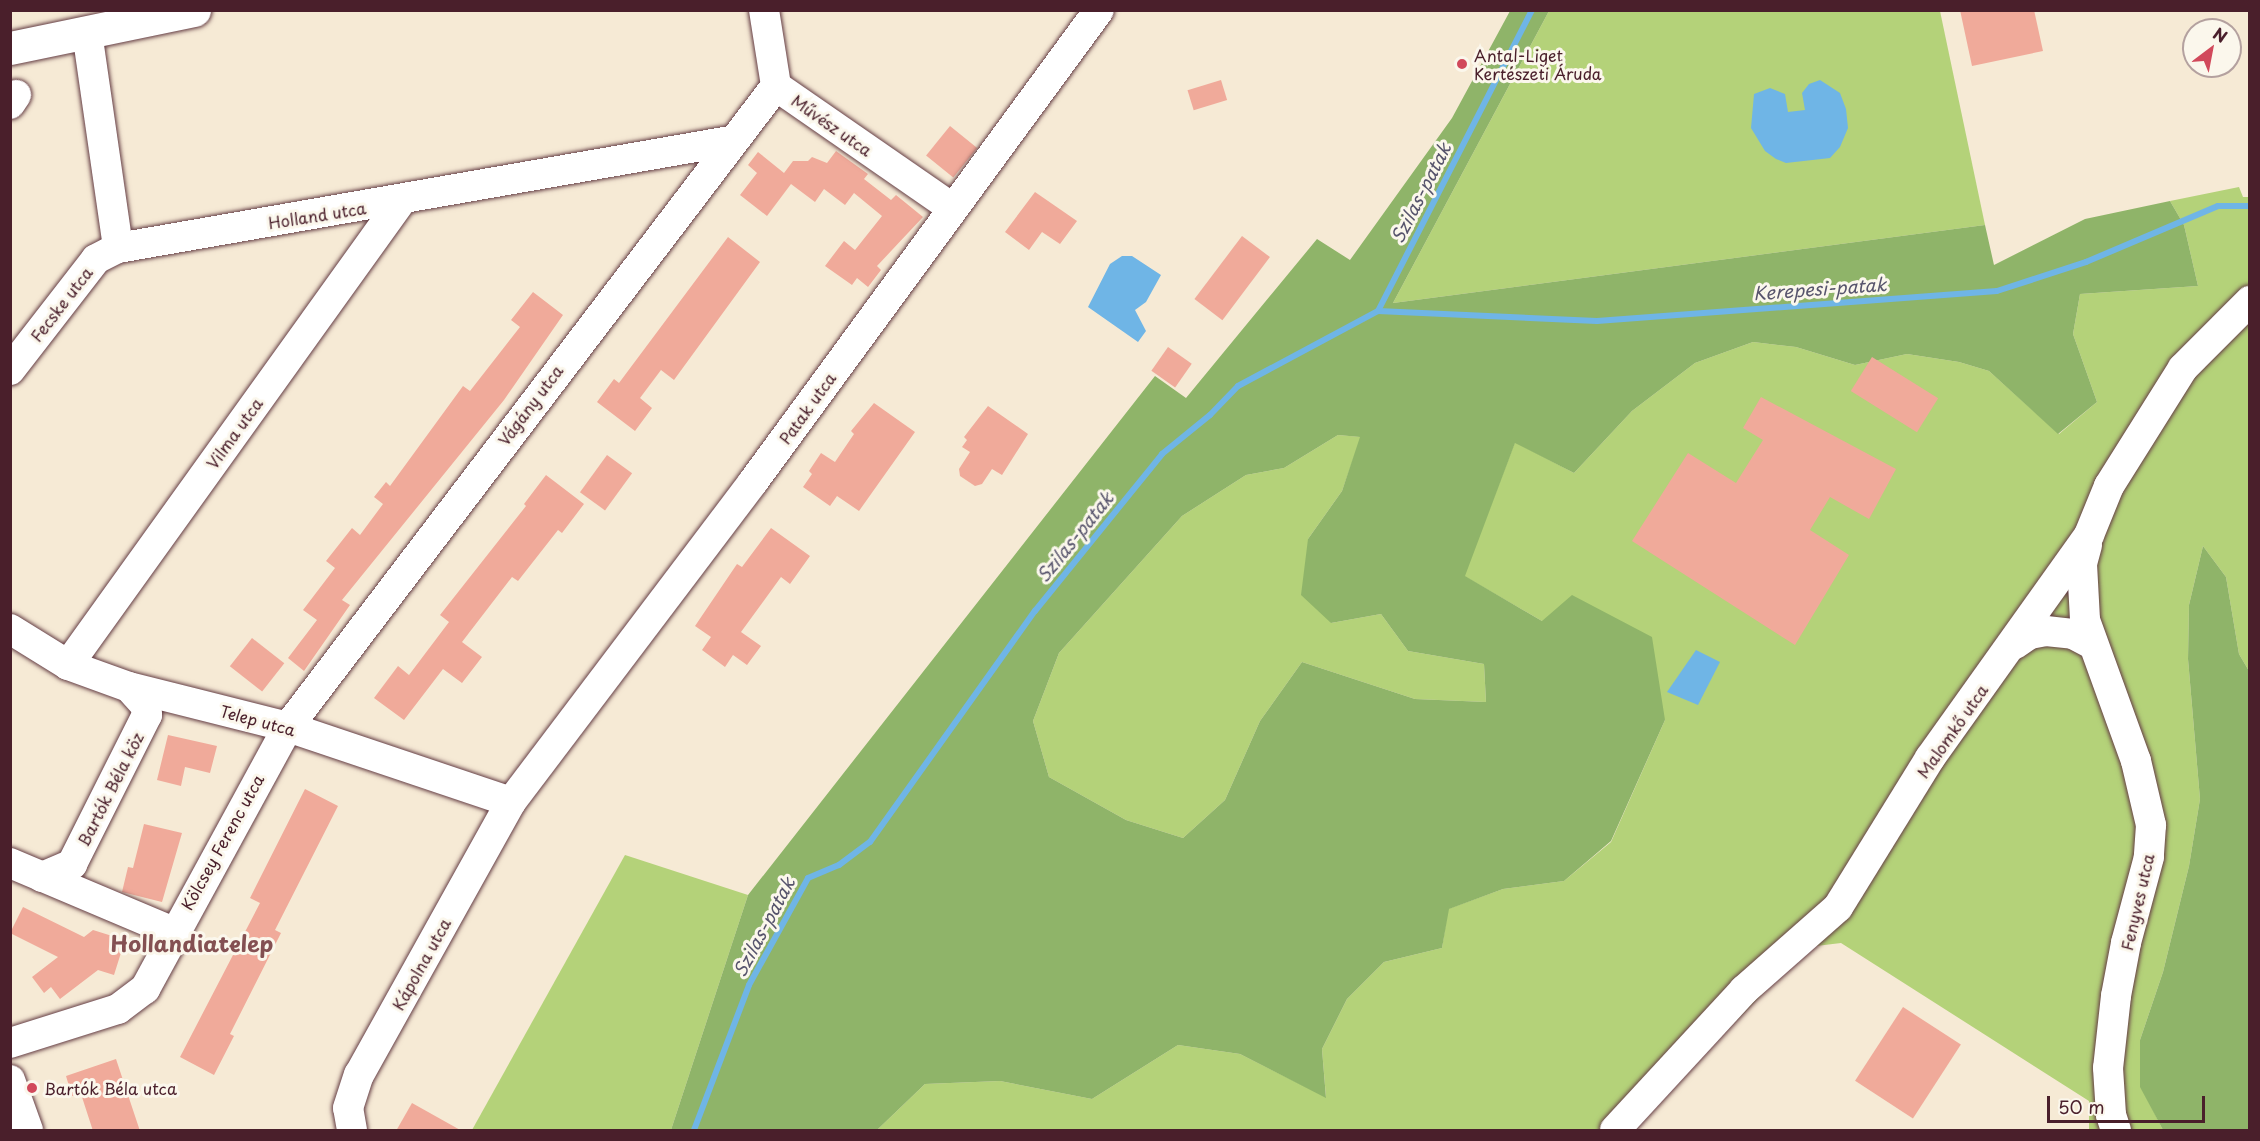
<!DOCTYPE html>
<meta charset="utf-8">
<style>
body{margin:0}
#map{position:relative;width:2260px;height:1141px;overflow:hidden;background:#f6ead5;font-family:"Playpen Sans",sans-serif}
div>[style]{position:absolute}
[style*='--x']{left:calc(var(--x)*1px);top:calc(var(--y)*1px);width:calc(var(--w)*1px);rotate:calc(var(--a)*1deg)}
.green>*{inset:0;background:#b4d279}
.forest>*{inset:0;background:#8fb469}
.water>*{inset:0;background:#6fb5e6}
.stream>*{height:6px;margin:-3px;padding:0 3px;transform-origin:3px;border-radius:3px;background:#6fb5e6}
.building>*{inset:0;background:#f0aa9a;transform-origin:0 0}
.roads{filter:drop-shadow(0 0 2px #643d44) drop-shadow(0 0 2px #643d44)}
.minor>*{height:30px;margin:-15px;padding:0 15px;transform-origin:15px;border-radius:15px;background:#fff}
.major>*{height:33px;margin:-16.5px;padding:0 16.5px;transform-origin:16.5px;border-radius:16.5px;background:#fff}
.dots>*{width:16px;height:16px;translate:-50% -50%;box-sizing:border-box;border:3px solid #fbf7ec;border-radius:50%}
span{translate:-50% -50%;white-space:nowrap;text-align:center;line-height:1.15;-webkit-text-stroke:6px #fbf7ec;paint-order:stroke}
.poi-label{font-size:16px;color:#4a1f2b}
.left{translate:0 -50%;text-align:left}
.street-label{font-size:16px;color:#4a1f2b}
.water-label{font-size:18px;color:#57546c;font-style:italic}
.district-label{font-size:22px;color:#845052;font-weight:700}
.frame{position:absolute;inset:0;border:12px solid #4a1f2b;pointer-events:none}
.north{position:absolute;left:2182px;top:18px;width:60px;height:60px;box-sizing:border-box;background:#fbf7ec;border:2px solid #b4a19f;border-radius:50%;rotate:32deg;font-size:16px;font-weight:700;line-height:24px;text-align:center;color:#4a1f2b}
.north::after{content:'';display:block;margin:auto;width:21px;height:27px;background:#d1495b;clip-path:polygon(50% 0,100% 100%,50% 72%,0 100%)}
.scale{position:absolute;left:2047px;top:1096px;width:158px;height:27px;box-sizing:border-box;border:3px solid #4a1f2b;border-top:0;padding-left:8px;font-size:18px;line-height:21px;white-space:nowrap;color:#4a1f2b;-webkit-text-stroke:4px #fbf7ec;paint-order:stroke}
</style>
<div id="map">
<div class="green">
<i style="clip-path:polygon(1549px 11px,1940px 11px,1985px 225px,1393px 303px)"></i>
<i style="clip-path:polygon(2239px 187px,2243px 197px,2249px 197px,2249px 671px,2239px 654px,2226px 577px,2203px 546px,2189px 605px,2188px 659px,2200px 799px,2189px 866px,2163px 972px,2140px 1040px,2141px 1087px,2163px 1130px,2089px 1130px,2089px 1101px,1841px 943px,1808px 947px,1631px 1130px,877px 1130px,925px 1084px,1000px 1081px,1092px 1099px,1178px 1045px,1240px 1054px,1326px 1097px,1322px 1049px,1347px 999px,1384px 962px,1442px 948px,1448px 909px,1503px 889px,1564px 881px,1611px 842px,1665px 720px,1542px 621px,1464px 576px,1515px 442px,1574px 473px,1632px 411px,1695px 363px,1753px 342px,1796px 347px,1855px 365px,1907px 354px,1959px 362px,1989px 371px,2059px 434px,2097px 402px,2073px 334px,2080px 294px,2198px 286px,2184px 225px,2170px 201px)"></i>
<i style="clip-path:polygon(1338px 435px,1361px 437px,1342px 491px,1308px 539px,1331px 623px,1381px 614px,1408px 651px,1484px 664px,1486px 702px,1415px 699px,1302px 662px,1260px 721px,1225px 800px,1183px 838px,1126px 820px,1049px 777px,1033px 721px,1059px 653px,1182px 516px,1246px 475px,1284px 468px)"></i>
<i style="clip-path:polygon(625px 855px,748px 895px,671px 1130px,472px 1130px)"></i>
</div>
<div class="forest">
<i style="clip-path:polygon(evenodd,1510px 11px,1549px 11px,1393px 303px,1985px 225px,1994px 265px,2085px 219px,2170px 201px,2184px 225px,2198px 286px,2080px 294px,2073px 334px,2097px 402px,2058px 434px,1989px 371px,1959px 362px,1907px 354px,1855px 365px,1796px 347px,1753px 342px,1695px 363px,1632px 411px,1574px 473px,1515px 443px,1465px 576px,1542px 621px,1572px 595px,1652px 637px,1665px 720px,1611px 841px,1564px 881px,1503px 889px,1449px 909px,1442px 948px,1384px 962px,1347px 999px,1322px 1049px,1326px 1098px,1240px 1054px,1178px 1045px,1092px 1099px,1000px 1081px,925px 1084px,877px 1130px,671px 1130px,748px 895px,1155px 376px,1186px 398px,1317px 239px,1350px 260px,1452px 118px,1510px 11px,1338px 435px,1360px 437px,1342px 491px,1308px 539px,1301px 595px,1331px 623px,1381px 614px,1408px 651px,1484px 664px,1486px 702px,1415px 699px,1302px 662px,1260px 721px,1225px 800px,1183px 838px,1126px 820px,1049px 777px,1033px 721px,1059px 653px,1182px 516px,1246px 475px,1284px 468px,1338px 435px)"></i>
<i style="clip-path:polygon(2203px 546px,2226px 577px,2239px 654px,2249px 671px,2249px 1130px,2163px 1130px,2140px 1087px,2140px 1040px,2163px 972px,2189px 866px,2200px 799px,2188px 659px,2189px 605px)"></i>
</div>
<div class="water">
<i style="clip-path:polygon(1820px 80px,1840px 93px,1846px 109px,1848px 128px,1840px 147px,1830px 158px,1786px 163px,1776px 159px,1765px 151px,1751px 128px,1754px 94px,1770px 88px,1785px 94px,1788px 112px,1805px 110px,1802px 93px,1809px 84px)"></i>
<i style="clip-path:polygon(1122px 256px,1132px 256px,1161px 275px,1146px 302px,1135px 310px,1146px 331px,1138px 342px,1088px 307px,1110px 264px)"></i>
<i style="clip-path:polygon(1696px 650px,1720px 662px,1698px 705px,1667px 692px)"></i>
</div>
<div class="stream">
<i style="--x:1378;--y:311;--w:219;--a:2.6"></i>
<i style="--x:1597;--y:321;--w:401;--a:-4.3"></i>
<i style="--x:1997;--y:291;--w:94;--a:-18"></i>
<i style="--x:2086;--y:262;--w:143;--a:-23"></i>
<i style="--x:2218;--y:206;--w:32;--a:0"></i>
<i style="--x:694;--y:1130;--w:155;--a:-69.2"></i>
<i style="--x:749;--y:985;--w:122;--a:-61.1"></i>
<i style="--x:808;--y:878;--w:34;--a:-23"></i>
<i style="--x:839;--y:865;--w:39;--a:-37"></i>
<i style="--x:870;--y:842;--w:284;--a:-54.5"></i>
<i style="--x:1035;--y:611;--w:202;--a:-51"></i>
<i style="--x:1162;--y:454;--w:62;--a:-39.1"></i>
<i style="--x:1210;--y:415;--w:40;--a:-46"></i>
<i style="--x:1238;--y:386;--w:159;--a:-28.2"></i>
<i style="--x:1378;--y:311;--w:338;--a:-62.9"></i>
</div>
<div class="building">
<i style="clip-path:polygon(1960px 10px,2034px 10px,2043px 51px,1972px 66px)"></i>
<i style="left:1221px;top:80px;width:21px;height:35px;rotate:73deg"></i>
<i style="left:950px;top:126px;width:35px;height:38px;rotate:39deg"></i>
<i style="clip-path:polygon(836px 151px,868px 174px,864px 179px,891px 200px,896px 195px,923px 217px,877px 266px,881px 270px,868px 287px,857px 278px,852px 285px,825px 266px,844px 241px,855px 250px,882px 216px,854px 193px,845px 205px,824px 189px,815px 202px,791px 184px,767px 216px,740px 195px,757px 173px,748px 165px,758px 152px,784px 173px,793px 161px,808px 161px,812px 157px,827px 163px)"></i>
<i style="clip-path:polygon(1035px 192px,1077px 221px,1060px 244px,1042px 232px,1029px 250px,1005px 232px)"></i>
<i style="left:1242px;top:236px;width:35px;height:79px;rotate:37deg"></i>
<i style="clip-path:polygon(728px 237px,760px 262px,674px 380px,661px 370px,640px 398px,652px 408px,635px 431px,597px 402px,614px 379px,619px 383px)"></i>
<i style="clip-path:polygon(533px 292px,563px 315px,504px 400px,342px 600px,350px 605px,304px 671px,288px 658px,317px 620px,303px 610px,335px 568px,326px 561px,352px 528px,360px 535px,383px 504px,374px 497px,386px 482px,390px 486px,463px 386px,470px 391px,520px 327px,511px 320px)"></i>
<i style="left:1168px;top:347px;width:29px;height:29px;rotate:35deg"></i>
<i style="left:1872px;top:357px;width:78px;height:40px;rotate:32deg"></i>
<i style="clip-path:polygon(1761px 397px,1896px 469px,1869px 519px,1830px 497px,1810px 530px,1849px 555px,1795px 645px,1632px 541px,1688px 453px,1736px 483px,1763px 440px,1743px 428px)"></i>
<i style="clip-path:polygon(874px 403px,915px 432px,859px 511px,837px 496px,830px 506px,803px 487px,812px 474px,809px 471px,821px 453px,835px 462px,854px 434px,851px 431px)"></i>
<i style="clip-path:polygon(988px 406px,1028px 434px,1002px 475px,992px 469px,982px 484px,975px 486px,960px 476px,959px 469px,970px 452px,962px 447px,967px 440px,964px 437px)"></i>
<i style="left:607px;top:455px;width:31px;height:46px;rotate:36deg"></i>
<i style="clip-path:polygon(546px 475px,584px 504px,562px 533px,558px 530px,518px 581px,512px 577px,462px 642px,482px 657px,462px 683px,443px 669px,404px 720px,374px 698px,398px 666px,409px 675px,449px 622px,440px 615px,526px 506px,524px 504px)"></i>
<i style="clip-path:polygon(771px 528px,810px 556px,790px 584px,781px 577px,741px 632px,761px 646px,747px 665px,733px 655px,725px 667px,702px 650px,711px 637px,695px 626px,737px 564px,742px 567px)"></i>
<i style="left:252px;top:638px;width:41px;height:36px;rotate:38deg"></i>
<i style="clip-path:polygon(168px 735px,217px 746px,210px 773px,185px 767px,181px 786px,157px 780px)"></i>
<i style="clip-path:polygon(305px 789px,338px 806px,275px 930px,281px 933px,230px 1034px,234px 1036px,214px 1075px,180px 1057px,260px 903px,250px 898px)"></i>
<i style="clip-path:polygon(144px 824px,182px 833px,162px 902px,122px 892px,128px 867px,133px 868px)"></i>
<i style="clip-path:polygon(23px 907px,84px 937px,93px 930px,125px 940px,114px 975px,98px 970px,60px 999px,51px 987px,44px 993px,32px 977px,58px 957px,10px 933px)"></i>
<i style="left:1903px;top:1007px;width:69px;height:88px;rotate:33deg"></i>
<i style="clip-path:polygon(116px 1059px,140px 1131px,93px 1131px,81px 1094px,72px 1096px,66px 1076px)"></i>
<i style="clip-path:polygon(412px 1103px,462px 1131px,396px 1131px)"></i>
</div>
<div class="roads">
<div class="minor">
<i style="--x:764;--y:10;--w:77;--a:81"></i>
<i style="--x:776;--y:86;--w:214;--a:34.7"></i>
<i style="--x:87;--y:32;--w:218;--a:81.8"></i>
<i style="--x:118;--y:248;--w:621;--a:-9.92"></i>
<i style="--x:10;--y:104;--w:11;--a:-56"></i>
<i style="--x:10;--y:370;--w:140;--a:-52.2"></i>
<i style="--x:96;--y:259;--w:25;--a:-27"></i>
<i style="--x:2087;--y:545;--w:20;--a:105"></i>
<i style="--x:2082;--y:564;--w:56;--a:86.9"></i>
<i style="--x:2085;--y:620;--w:150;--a:70.1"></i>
<i style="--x:2136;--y:761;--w:66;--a:76.8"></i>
<i style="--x:2151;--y:825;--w:32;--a:94"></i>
<i style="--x:2149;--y:857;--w:89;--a:105"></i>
<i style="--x:2126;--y:943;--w:54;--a:100.7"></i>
<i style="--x:2116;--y:996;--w:72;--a:96.3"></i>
<i style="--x:2108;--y:1068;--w:47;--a:86.3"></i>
<i style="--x:2111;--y:1115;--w:16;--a:72"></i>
<i style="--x:10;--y:629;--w:68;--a:31.8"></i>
<i style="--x:68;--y:665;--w:65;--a:19.8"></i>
<i style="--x:129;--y:687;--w:164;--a:14.1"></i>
<i style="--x:288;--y:727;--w:235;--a:18.6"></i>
<i style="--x:2015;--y:644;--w:18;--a:-34"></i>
<i style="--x:2030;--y:634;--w:16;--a:-11"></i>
<i style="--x:2046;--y:631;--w:27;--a:6"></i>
<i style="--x:2073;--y:634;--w:21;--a:28"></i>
<i style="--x:68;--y:665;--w:571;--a:-54.33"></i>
<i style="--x:10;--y:863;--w:177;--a:22.9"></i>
<i style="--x:42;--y:877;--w:33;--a:-23"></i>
<i style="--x:72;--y:864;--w:167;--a:-63.3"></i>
<i style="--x:147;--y:715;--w:9;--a:-96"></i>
<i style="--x:146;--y:706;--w:25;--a:-132"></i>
<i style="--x:10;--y:1043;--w:113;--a:-17.5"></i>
<i style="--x:118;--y:1009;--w:34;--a:-37"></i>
<i style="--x:145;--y:989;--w:298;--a:-61.4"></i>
<i style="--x:288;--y:727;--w:806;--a:-52.72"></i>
<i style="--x:10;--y:1080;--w:53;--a:70.2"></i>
<i style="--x:352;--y:1130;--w:22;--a:-100"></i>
<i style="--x:348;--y:1108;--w:35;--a:-72"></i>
<i style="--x:359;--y:1075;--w:312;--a:-60.9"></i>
<i style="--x:511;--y:802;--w:401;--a:-52.9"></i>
<i style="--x:753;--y:482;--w:585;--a:-53.76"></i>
<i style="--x:1615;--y:1130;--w:190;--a:-47.3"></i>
<i style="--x:1744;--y:990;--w:125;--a:-41.4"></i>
<i style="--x:1838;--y:907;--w:175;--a:-58.3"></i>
<i style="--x:1930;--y:758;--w:274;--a:-54.5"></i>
<i style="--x:2089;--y:535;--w:53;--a:-67.8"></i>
<i style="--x:2109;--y:486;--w:139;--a:-57.9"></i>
<i style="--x:2183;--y:368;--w:95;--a:-45"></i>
</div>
<div class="major">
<i style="--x:10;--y:48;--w:188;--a:-11.7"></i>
</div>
</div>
<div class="dots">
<i style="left:1462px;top:64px;background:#d1495b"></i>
<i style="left:32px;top:1088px;background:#d1495b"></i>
</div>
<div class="poi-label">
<span class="left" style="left:1474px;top:64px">Antal-Liget<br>Kertészeti Áruda</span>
<span class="left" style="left:44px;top:1088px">Bartók Béla utca</span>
</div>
<div class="street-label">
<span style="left:832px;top:125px;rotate:35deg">Művész utca</span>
<span style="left:317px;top:215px;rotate:-9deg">Holland utca</span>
<span style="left:61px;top:304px;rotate:-52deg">Fecske utca</span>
<span style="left:530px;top:405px;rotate:-53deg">Vágány utca</span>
<span style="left:807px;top:408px;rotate:-54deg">Patak utca</span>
<span style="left:234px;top:433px;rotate:-54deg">Vilma utca</span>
<span style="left:258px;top:720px;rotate:15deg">Telep utca</span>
<span style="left:1952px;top:731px;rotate:-55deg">Malomkő utca</span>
<span style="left:110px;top:789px;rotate:-63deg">Bartók Béla köz</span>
<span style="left:222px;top:842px;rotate:-61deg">Kölcsey Ferenc utca</span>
<span style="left:2137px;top:902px;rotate:-77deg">Fenyves utca</span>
<span style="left:421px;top:964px;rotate:-61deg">Kápolna utca</span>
</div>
<div class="water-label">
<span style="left:1421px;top:193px;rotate:-63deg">Szilas-patak</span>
<span style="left:1820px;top:289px;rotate:-4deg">Kerepesi-patak</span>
<span style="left:1075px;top:537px;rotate:-51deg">Szilas-patak</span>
<span style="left:764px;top:927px;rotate:-62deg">Szilas-patak</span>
</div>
<div class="district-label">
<span style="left:192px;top:943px">Hollandiatelep</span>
</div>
<div class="frame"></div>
<div class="north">N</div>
<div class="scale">50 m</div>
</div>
